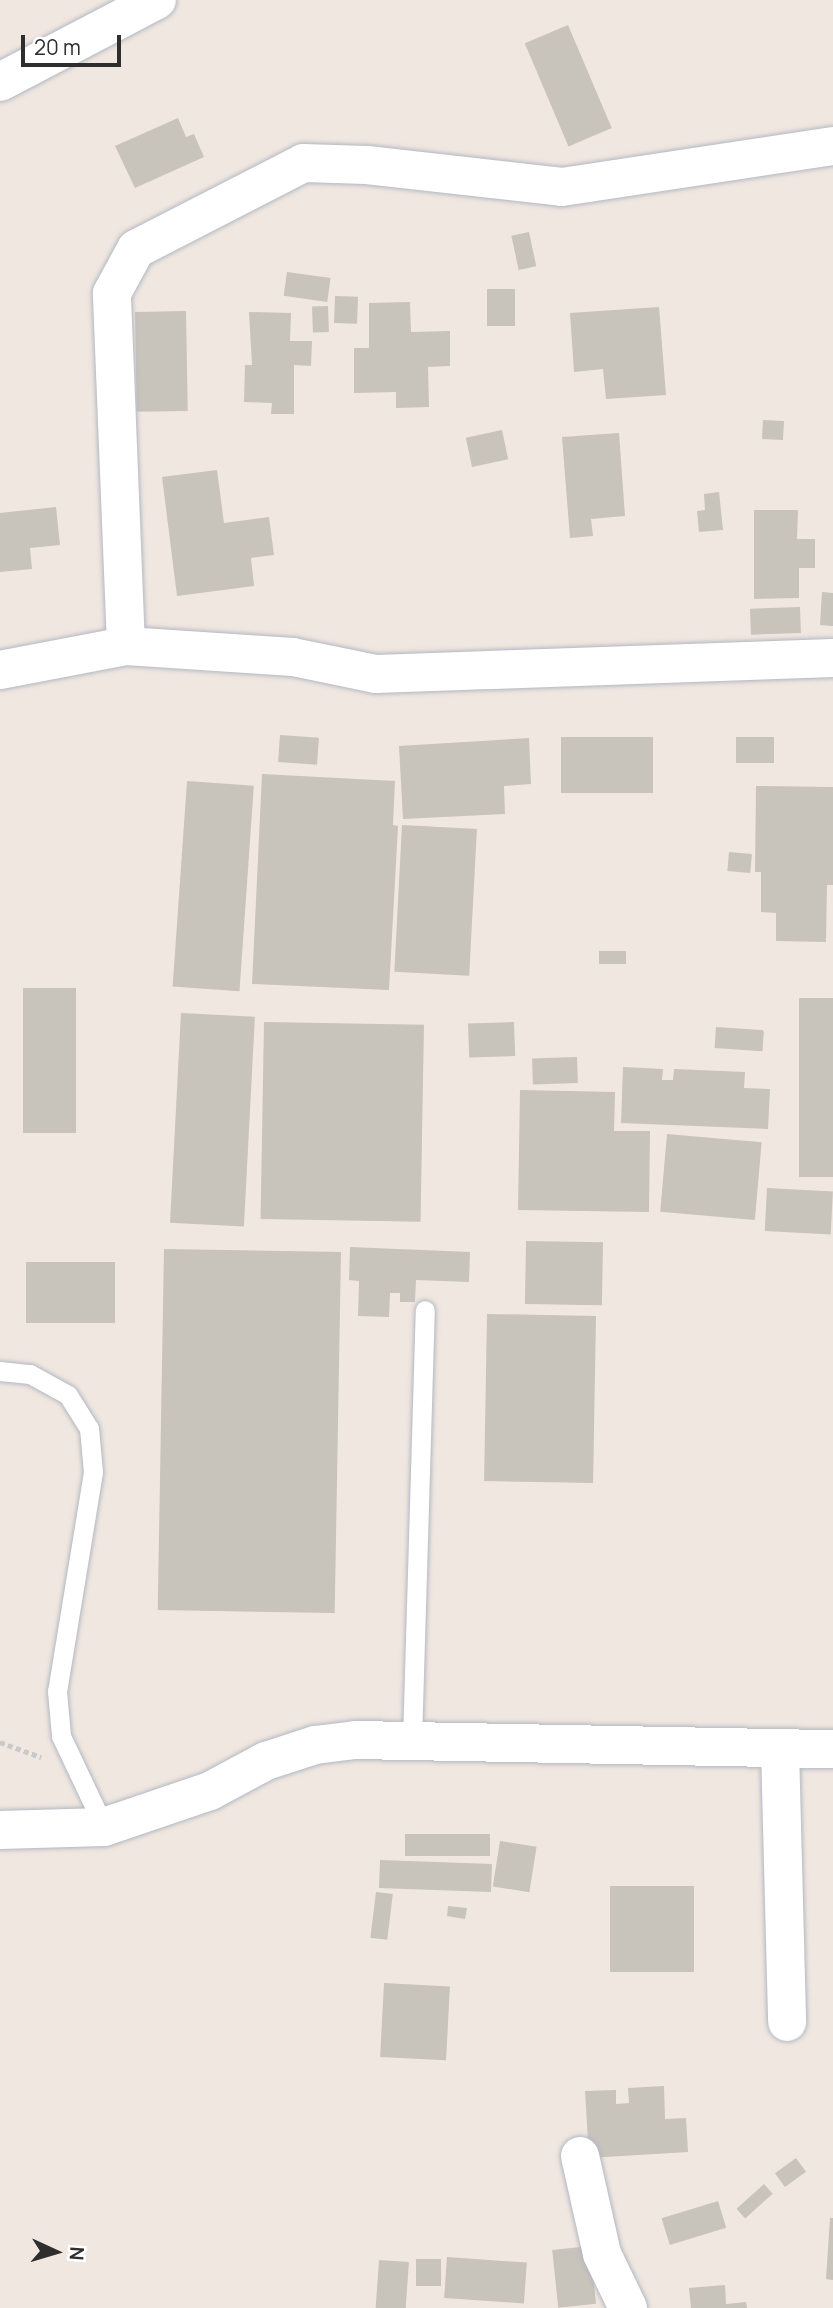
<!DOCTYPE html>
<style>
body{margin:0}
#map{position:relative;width:833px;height:2308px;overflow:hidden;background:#f0e7e0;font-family:Manrope,sans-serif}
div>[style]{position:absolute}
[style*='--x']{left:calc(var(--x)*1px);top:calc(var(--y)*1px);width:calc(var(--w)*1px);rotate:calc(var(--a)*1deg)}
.building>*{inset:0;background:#c8c3bb;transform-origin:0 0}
.path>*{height:4.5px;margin-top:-2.25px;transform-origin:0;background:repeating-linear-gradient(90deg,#c9c9c9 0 5px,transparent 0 8.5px)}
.roads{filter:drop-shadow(0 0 2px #b3b8c2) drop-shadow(0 0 2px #b3b8c2)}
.service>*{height:19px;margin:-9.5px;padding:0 9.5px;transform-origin:9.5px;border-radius:9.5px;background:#fff}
.minor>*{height:38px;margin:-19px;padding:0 19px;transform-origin:19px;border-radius:19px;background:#fff}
span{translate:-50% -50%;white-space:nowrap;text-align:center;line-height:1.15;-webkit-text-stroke:5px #fff;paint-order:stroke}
.north{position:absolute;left:21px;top:2217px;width:70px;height:70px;-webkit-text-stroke:5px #fff;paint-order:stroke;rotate:94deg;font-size:19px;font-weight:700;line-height:28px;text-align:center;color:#2e2e2e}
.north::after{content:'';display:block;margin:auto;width:24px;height:32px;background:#2e2e2e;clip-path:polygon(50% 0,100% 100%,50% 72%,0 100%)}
.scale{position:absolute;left:21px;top:35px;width:100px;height:32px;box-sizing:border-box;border:4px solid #2e2e2e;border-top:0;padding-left:9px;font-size:21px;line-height:24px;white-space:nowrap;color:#2e2e2e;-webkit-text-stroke:5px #fff;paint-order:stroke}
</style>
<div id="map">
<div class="building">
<i style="left:568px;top:25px;width:112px;height:47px;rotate:67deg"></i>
<i style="clip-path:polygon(178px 118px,186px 137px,194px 134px,204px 157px,135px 188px,115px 146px)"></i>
<i style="left:529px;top:232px;width:35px;height:18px;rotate:78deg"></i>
<i style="left:287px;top:272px;width:44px;height:24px;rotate:8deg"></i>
<i style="left:487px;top:289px;width:28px;height:37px"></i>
<i style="left:335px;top:296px;width:23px;height:27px;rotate:2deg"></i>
<i style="clip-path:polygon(410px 302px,411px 332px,450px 331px,450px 366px,428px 367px,429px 407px,396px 408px,396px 392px,354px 393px,354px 348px,369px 348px,369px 303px)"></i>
<i style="left:328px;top:306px;width:26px;height:16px;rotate:88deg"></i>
<i style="clip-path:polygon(659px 307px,666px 395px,606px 399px,603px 369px,574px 372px,570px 313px)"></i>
<i style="left:186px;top:311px;width:100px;height:51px;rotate:89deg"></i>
<i style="clip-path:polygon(249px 312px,291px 313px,290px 341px,312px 341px,311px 366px,294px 365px,294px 414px,271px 414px,272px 403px,244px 402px,245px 365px,252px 365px)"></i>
<i style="left:763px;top:420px;width:21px;height:19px;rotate:3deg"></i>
<i style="left:502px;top:430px;width:30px;height:37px;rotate:78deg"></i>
<i style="clip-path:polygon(619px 433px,625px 516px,591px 519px,593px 536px,570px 538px,562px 437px)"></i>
<i style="clip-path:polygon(217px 470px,224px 523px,269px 517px,274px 555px,251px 558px,254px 586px,177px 596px,162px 477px)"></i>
<i style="clip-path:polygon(719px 492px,723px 530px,699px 532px,697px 511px,705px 510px,704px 494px)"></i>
<i style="clip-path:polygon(56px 507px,60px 545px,30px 548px,32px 569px,0 572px,0 513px)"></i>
<i style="clip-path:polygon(754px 510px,798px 510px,797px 539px,815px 539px,815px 568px,799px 568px,799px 598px,754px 599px)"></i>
<i style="clip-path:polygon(822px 592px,833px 593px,833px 626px,820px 625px)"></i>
<i style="left:800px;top:607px;width:26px;height:50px;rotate:88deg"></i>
<i style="left:280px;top:735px;width:39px;height:27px;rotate:4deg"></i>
<i style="left:653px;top:737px;width:56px;height:92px;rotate:90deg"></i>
<i style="left:774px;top:737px;width:26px;height:38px;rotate:90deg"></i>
<i style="clip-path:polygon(529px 738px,531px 784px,504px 786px,505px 814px,403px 819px,399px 746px)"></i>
<i style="clip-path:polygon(262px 774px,395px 781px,393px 825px,398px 826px,389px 990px,252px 984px)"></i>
<i style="left:187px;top:781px;width:67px;height:206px;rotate:4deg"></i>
<i style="clip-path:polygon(756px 786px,833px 787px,833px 885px,827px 885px,826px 942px,776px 941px,776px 913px,761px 912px,761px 872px,755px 872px)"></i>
<i style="left:402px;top:825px;width:75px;height:147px;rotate:3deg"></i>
<i style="left:729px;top:852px;width:23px;height:19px;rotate:5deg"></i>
<i style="left:599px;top:951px;width:27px;height:13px"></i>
<i style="left:23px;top:988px;width:53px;height:145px"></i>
<i style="left:799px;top:998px;width:34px;height:179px"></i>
<i style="left:181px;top:1013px;width:74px;height:210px;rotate:3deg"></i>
<i style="left:264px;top:1022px;width:160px;height:197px;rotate:1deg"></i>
<i style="left:514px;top:1022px;width:34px;height:46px;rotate:88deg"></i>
<i style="left:716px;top:1027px;width:48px;height:21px;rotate:4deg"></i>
<i style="left:577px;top:1057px;width:26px;height:45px;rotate:88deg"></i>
<i style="clip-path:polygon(623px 1067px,663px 1069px,662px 1080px,673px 1080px,674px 1069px,745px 1072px,744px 1088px,770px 1089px,768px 1129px,621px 1123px)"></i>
<i style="clip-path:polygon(520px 1090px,615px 1092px,614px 1131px,650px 1131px,649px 1212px,518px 1210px)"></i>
<i style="left:667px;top:1134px;width:95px;height:78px;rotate:5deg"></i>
<i style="left:767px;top:1188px;width:66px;height:43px;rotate:3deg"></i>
<i style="left:526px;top:1241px;width:77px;height:63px;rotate:1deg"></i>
<i style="clip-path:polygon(350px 1247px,470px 1252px,469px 1282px,416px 1280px,415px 1302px,400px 1302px,400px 1293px,390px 1293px,389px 1317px,358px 1316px,359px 1281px,349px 1280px)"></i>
<i style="left:164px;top:1249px;width:177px;height:361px;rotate:1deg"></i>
<i style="left:26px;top:1262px;width:89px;height:61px"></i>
<i style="left:487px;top:1314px;width:109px;height:167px;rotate:1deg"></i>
<i style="left:490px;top:1834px;width:22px;height:85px;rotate:90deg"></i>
<i style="left:500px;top:1841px;width:37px;height:46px;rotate:9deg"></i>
<i style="left:380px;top:1860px;width:112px;height:28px;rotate:2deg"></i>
<i style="left:610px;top:1886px;width:84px;height:86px"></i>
<i style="left:376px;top:1892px;width:17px;height:46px;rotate:7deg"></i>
<i style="clip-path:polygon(448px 1906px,467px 1908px,465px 1919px,447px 1916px)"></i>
<i style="left:384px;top:1983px;width:66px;height:74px;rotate:3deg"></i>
<i style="clip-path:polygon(664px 2086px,665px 2119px,686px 2118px,688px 2152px,589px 2158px,585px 2091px,616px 2090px,616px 2104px,629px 2103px,628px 2088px)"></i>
<i style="left:796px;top:2158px;width:17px;height:26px;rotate:54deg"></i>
<i style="left:764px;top:2184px;width:13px;height:37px;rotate:48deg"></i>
<i style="left:718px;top:2201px;width:28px;height:59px;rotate:73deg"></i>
<i style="clip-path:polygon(830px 2218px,833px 2218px,833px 2280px,826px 2279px)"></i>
<i style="left:590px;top:2246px;width:58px;height:38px;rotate:84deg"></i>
<i style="left:447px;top:2257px;width:80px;height:41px;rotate:4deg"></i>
<i style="left:416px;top:2259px;width:25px;height:27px"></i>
<i style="left:379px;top:2260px;width:30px;height:48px;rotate:4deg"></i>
<i style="clip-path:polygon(725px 2285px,726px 2304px,746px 2302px,747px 2308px,691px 2308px,689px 2288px)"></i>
</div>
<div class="path">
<i style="--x:0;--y:1742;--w:44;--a:20.1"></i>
</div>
<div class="roads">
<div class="service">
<i style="--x:0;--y:1371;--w:30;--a:6"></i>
<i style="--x:30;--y:1374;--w:43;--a:28.9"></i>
<i style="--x:68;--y:1395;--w:39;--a:58"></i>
<i style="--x:89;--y:1428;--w:44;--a:84.8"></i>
<i style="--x:93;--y:1472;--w:222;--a:99.3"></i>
<i style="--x:57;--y:1691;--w:45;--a:84.9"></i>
<i style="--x:61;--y:1736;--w:101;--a:64.7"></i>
<i style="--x:412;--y:1741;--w:431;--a:-88.3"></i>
</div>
<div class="minor">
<i style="--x:0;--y:82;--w:177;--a:-27.6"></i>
<i style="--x:126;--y:646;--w:353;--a:-92.3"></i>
<i style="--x:112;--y:293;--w:50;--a:-61.4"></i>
<i style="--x:136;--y:249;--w:188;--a:-27.2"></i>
<i style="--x:303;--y:163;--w:64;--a:1.8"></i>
<i style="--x:367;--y:165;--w:196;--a:6.4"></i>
<i style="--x:562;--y:187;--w:274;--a:-8.6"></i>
<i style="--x:0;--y:670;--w:128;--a:-10.8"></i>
<i style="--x:126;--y:646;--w:167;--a:3.8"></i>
<i style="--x:293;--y:657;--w:85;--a:11.6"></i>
<i style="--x:376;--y:674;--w:457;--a:-2"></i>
<i style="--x:780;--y:1749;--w:273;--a:88.5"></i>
<i style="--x:0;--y:1830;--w:104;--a:-1.7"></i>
<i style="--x:104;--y:1827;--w:112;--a:-18.8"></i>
<i style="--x:210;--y:1791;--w:64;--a:-28.2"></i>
<i style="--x:266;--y:1761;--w:52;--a:-18.1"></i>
<i style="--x:315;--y:1745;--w:41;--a:-7"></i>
<i style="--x:356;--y:1740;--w:477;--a:1.1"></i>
<i style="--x:580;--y:2156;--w:100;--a:77.3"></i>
<i style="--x:602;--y:2254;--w:60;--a:64.3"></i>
</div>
</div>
<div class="north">N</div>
<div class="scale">20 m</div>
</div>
